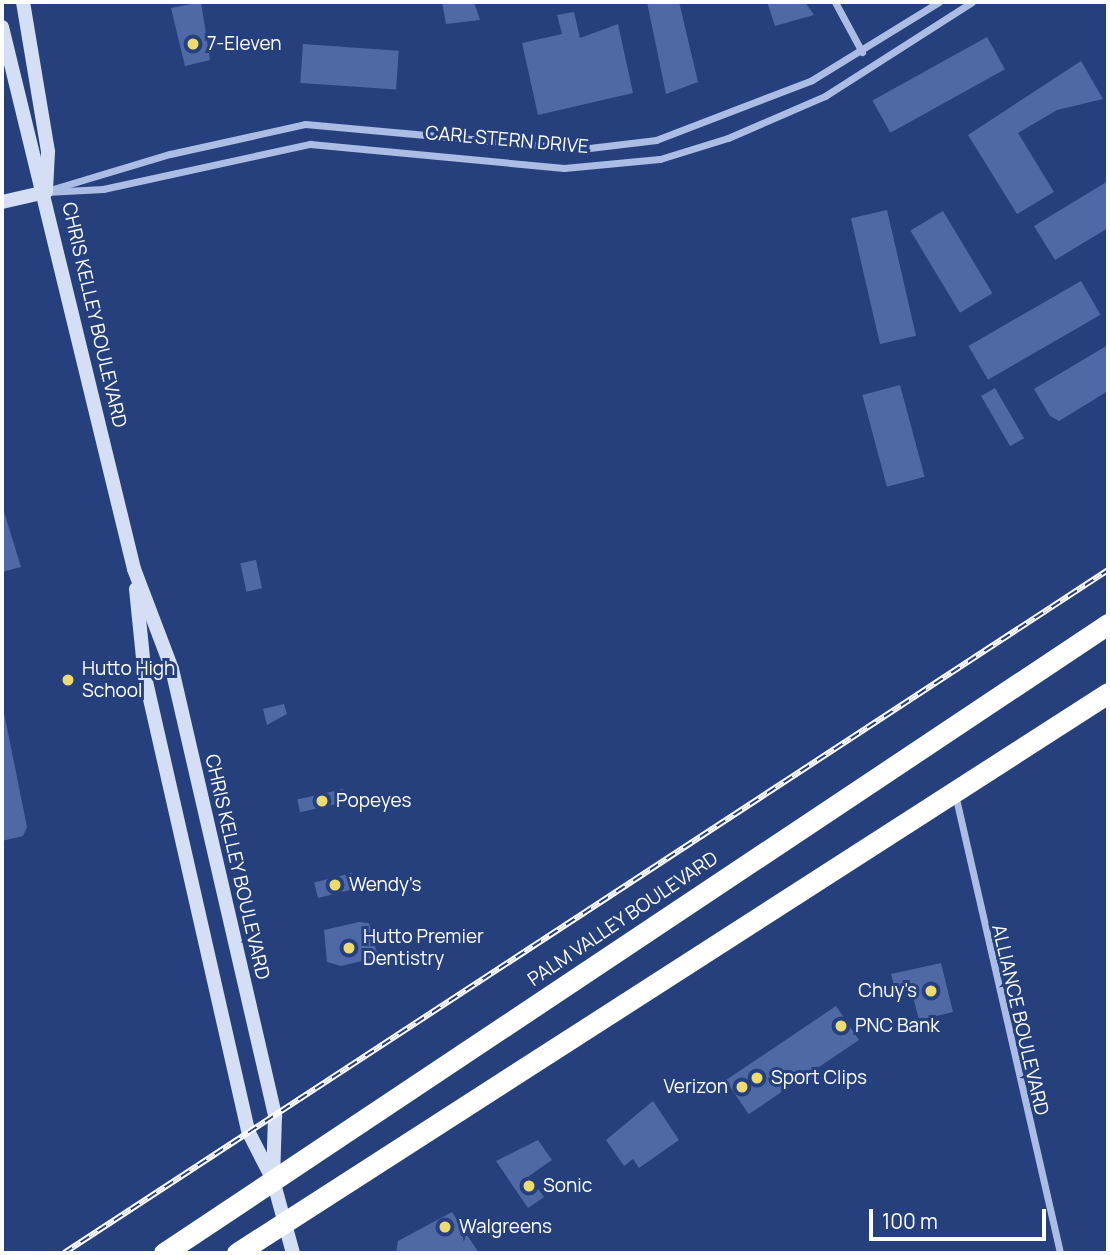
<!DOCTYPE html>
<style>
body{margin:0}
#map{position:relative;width:1110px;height:1255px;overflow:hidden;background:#26407d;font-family:Manrope,sans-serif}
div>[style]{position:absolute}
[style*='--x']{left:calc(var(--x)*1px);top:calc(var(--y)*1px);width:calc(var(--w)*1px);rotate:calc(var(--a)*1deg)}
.building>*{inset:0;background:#4e69a6;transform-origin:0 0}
.street>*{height:7px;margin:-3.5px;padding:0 3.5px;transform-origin:3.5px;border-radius:3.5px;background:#abbde5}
.secondary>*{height:14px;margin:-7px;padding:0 7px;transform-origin:7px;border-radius:7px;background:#d4def5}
.highway>*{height:21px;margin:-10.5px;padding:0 10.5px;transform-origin:10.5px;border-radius:10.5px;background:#fff}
.rail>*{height:6px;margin-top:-3px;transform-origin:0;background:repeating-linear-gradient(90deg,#26407d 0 10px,#fff 0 20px);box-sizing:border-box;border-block:2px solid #fff}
.dots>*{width:19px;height:19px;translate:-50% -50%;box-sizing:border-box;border:4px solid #26407d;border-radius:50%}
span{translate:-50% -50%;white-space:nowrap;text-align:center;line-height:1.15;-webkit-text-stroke:6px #26407d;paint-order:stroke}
.poi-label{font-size:19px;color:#fff}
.left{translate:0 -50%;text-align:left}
.right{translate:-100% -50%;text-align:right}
.street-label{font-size:19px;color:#fff}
.frame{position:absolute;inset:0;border:4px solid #fff;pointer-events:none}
.scale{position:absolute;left:869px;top:1209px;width:177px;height:32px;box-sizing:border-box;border:4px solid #fff;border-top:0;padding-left:9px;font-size:21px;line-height:24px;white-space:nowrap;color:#fff;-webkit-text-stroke:5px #26407d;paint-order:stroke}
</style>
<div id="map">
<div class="building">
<i style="clip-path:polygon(201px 2px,210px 60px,185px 66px,171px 8px)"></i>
<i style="clip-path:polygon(442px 2px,474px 2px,480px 20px,446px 24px)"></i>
<i style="clip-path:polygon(647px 2px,679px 2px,698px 82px,666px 94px)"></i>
<i style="clip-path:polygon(767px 2px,805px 2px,814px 15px,775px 26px)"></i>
<i style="clip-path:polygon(574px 12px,580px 38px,618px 24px,633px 93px,538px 115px,522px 43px,562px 34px,557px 15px)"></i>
<i style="left:987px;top:37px;width:37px;height:131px;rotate:61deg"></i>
<i style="left:303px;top:44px;width:96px;height:39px;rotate:4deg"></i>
<i style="clip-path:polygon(1081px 61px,1103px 99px,1057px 110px,1018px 133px,1054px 192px,1017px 214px,968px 135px)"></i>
<i style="clip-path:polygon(1108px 181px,1108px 228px,1055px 260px,1034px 226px)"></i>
<i style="left:887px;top:210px;width:129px;height:37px;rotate:77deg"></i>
<i style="left:943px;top:211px;width:96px;height:38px;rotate:59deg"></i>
<i style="left:1081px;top:281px;width:39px;height:130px;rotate:60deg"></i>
<i style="clip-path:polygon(1108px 345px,1108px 391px,1059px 421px,1050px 416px,1034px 389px)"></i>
<i style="left:900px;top:385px;width:95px;height:39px;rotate:75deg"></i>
<i style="left:995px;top:388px;width:58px;height:16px;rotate:60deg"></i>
<i style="clip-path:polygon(2px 505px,21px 567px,2px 572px)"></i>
<i style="left:256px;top:560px;width:29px;height:16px;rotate:78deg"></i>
<i style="clip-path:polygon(2px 703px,27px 827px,23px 836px,2px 841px)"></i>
<i style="clip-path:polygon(284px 704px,287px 714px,267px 725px,263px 709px)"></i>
<i style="left:343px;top:789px;width:13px;height:47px;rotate:77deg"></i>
<i style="left:352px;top:873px;width:16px;height:39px;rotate:76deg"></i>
<i style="clip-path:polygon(359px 922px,369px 923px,378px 957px,341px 966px,327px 962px,324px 930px)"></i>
<i style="clip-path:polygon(941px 963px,953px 1012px,919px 1020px,911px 989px,896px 992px,891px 974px)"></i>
<i style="left:836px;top:1006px;width:41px;height:133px;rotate:56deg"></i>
<i style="clip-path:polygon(653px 1101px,679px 1140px,639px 1168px,633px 1159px,624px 1166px,606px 1140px)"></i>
<i style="clip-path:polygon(538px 1140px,552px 1160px,529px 1176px,544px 1197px,528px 1208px,496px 1161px)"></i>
<i style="clip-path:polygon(452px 1212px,479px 1253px,396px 1253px,398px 1241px)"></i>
</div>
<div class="street">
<i style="--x:835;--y:2;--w:57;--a:61.6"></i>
<i style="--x:53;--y:189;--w:122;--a:-16.7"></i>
<i style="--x:170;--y:154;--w:138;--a:-12.5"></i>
<i style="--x:305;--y:124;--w:277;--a:5.2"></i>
<i style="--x:581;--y:149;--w:76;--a:-6.8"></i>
<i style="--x:656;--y:140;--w:167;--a:-21"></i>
<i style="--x:812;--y:80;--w:149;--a:-31.6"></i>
<i style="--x:46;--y:192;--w:57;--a:-3"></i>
<i style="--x:103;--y:189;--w:212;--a:-12.3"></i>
<i style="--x:310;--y:144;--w:255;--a:5.4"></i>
<i style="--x:564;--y:168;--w:96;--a:-5.4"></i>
<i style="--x:660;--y:159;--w:71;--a:-17.2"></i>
<i style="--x:728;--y:138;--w:106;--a:-23.4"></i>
<i style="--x:825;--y:96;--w:174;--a:-32.6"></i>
<i style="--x:955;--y:794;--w:471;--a:77.1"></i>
</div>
<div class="secondary">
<i style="--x:23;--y:2;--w:152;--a:80.5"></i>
<i style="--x:48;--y:152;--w:39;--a:93"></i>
<i style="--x:2;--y:27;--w:558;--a:76.31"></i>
<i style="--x:134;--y:569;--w:107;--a:69.2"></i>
<i style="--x:172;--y:669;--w:459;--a:77"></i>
<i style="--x:275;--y:1116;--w:64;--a:91.8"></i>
<i style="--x:2;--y:202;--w:45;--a:-12.8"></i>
<i style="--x:136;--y:589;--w:88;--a:84.2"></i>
<i style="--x:145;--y:677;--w:468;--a:77.2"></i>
<i style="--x:249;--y:1133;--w:53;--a:62.9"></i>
<i style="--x:273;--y:1180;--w:76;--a:74.7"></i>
</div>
<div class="highway">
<i style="--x:164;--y:1253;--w:1134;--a:-33.68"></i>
<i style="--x:237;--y:1253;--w:1035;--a:-32.74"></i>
</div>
<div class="rail">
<i style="--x:64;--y:1253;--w:1248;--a:-33.19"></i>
</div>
<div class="dots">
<i style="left:193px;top:44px;background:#eedb70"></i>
<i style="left:68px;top:680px;background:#eedb70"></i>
<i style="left:322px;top:801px;background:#eedb70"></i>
<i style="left:335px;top:885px;background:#eedb70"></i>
<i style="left:349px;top:948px;background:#eedb70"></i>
<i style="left:931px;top:991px;background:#eedb70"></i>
<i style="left:841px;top:1026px;background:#eedb70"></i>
<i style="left:757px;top:1078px;background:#eedb70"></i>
<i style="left:742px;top:1087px;background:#eedb70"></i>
<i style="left:529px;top:1186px;background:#eedb70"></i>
<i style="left:445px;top:1227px;background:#eedb70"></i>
</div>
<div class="poi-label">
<span class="left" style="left:207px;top:44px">7-Eleven</span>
<span class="left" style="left:82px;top:680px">Hutto High<br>School</span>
<span class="left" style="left:336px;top:801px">Popeyes</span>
<span class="left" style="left:349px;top:885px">Wendy's</span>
<span class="left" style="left:363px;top:948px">Hutto Premier<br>Dentistry</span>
<span class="right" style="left:917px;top:991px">Chuy's</span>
<span class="left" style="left:855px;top:1026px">PNC Bank</span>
<span class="left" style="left:771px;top:1078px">Sport Clips</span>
<span class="right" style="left:728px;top:1087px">Verizon</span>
<span class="left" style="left:543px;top:1186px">Sonic</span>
<span class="left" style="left:459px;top:1227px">Walgreens</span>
</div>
<div class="street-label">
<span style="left:507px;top:140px;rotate:5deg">CARL STERN DRIVE</span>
<span style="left:94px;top:315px;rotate:77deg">CHRIS KELLEY BOULEVARD</span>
<span style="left:237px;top:867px;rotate:77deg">CHRIS KELLEY BOULEVARD</span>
<span style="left:623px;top:919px;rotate:-34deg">PALM VALLEY BOULEVARD</span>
<span style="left:1020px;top:1020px;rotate:77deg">ALLIANCE BOULEVARD</span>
</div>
<div class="frame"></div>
<div class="scale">100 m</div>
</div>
